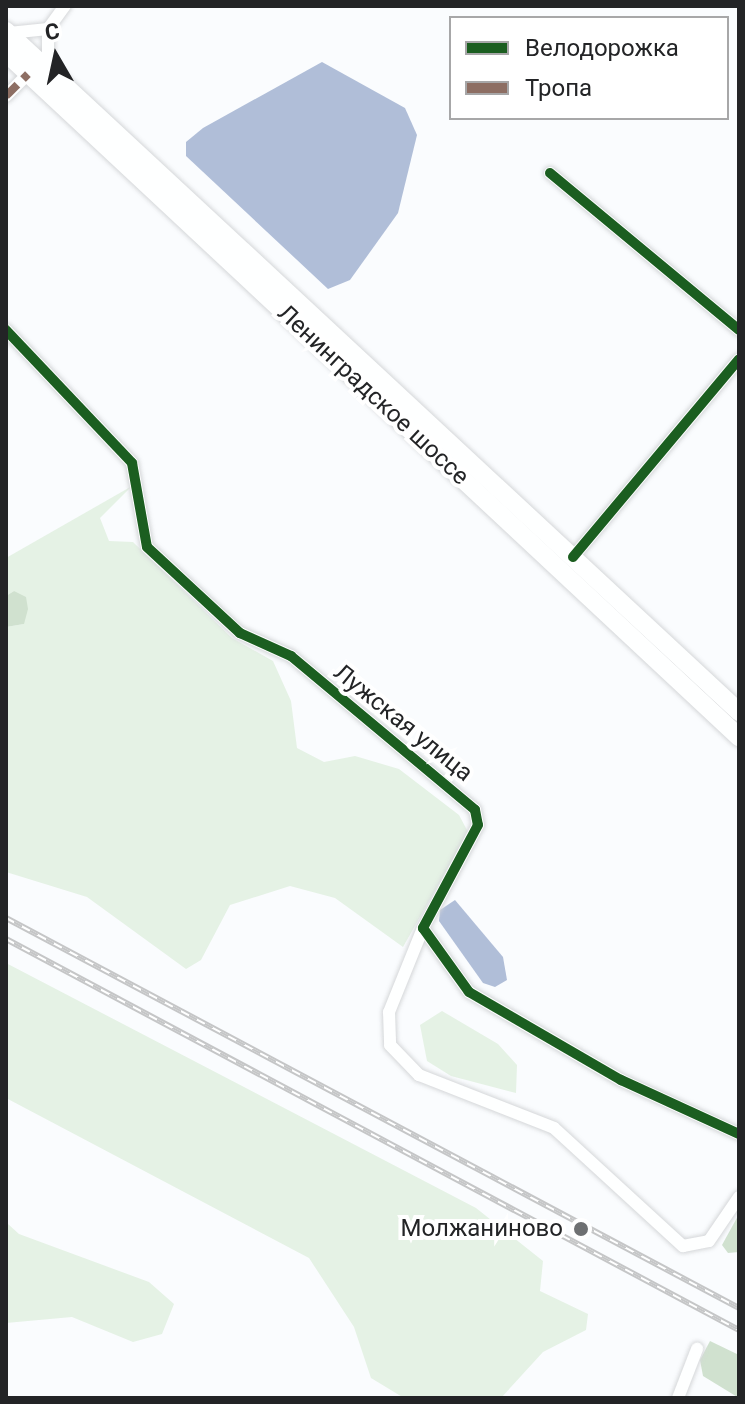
<!DOCTYPE html>
<meta charset="utf-8">
<style>
body{margin:0}
#map{position:relative;width:745px;height:1404px;overflow:hidden;background:#fafcfe;font-family:Roboto,sans-serif}
div>[style]{position:absolute}
[style*='--x']{left:calc(var(--x)*1px);top:calc(var(--y)*1px);width:calc(var(--w)*1px);rotate:calc(var(--a)*1deg)}
.green>*{inset:0;background:#e5f2e5}
.forest>*{inset:0;background:#d0e1cf}
.water>*{inset:0;background:#b0bed8}
.roads{filter:drop-shadow(0 0 2px #d5d7d9) drop-shadow(0 0 2px #d5d7d9)}
.minor>*{height:12px;margin:-6px;padding:0 6px;transform-origin:6px;border-radius:6px;background:#feffff}
.highway>*{height:18px;margin:-9px;padding:0 9px;transform-origin:9px;border-radius:9px;background:#feffff}
.rail>*{height:6px;margin-top:-3px;transform-origin:0;background:repeating-linear-gradient(90deg,#fff 0 9px,#c5c6c7 0 18px);box-sizing:border-box;border-block:2px solid #c5c6c7}
.quiet>*{height:8px;margin-top:-4px;transform-origin:0;background:repeating-linear-gradient(90deg,#8d6e63 0 16px,transparent 0 24px)}
.cycleway>*{height:10px;margin:-5px;padding:0 5px;transform-origin:5px;border-radius:5px;background:#1b5e20}
.dots>*{width:22px;height:22px;translate:-50% -50%;box-sizing:border-box;border:4px solid #fff;border-radius:50%}
span{translate:-50% -50%;white-space:nowrap;text-align:center;line-height:1.15;-webkit-text-stroke:8px #fff;paint-order:stroke}
.street-label{font-size:24px;color:#232426}
.poi-label{font-size:24px;color:#232426}
.right{translate:-100% -50%;text-align:right}
.frame{position:absolute;inset:0;border:8px solid #232426;pointer-events:none}
.legend{position:absolute;left:449px;top:16px;width:280px;height:104px;box-sizing:border-box;background:#fff;border:2px solid #a7a7a8;margin:0;padding:10px 14px;list-style:none;font-size:24px;color:#232426}
.legend li{display:flex;align-items:center;gap:16px;height:40px}
.legend b{width:40px;border:2px solid #a7a7a8}
.north{position:absolute;left:16px;top:16px;width:80px;height:80px;-webkit-text-stroke:6px #fff;paint-order:stroke;rotate:351deg;font-size:22px;font-weight:700;line-height:32px;text-align:center;color:#232426}
.north::after{content:'';display:block;margin:auto;width:28px;height:36px;background:#232426;clip-path:polygon(50% 0,100% 100%,50% 72%,0 100%)}
</style>
<div id="map">
<div class="green">
<i style="clip-path:polygon(132px 486px,100px 518px,109px 541px,133px 542px,232px 638px,273px 661px,291px 701px,297px 748px,324px 762px,355px 756px,399px 769px,459px 815px,468px 832px,403px 947px,335px 898px,290px 886px,230px 905px,201px 960px,186px 969px,87px 897px,6px 872px,6px 627px,24px 624px,14px 591px,6px 596px,6px 558px)"></i>
<i style="clip-path:polygon(6px 963px,476px 1208px,543px 1261px,540px 1291px,588px 1314px,586px 1330px,543px 1352px,501px 1398px,404px 1398px,371px 1378px,354px 1327px,309px 1258px,6px 1098px)"></i>
<i style="clip-path:polygon(442px 1011px,498px 1044px,517px 1065px,516px 1093px,451px 1076px,427px 1061px,420px 1025px)"></i>
<i style="clip-path:polygon(6px 1201px,8px 1224px,19px 1234px,149px 1282px,174px 1304px,162px 1334px,133px 1342px,72px 1317px,6px 1323px)"></i>
</div>
<div class="forest">
<i style="clip-path:polygon(14px 591px,26px 597px,28px 609px,24px 624px,6px 627px,6px 596px)"></i>
<i style="clip-path:polygon(739px 1214px,739px 1252px,728px 1253px,722px 1245px)"></i>
<i style="clip-path:polygon(710px 1341px,739px 1355px,739px 1398px,703px 1376px,700px 1360px)"></i>
</div>
<div class="water">
<i style="clip-path:polygon(322px 62px,405px 108px,417px 135px,398px 213px,350px 280px,328px 289px,186px 156px,186px 142px,203px 128px)"></i>
<i style="clip-path:polygon(455px 900px,503px 957px,507px 980px,495px 987px,483px 983px,439px 921px,440px 910px)"></i>
</div>
<div class="roads">
<div class="minor">
<i style="--x:9;--y:33;--w:39;--a:-6"></i>
<i style="--x:48;--y:68;--w:39;--a:-90"></i>
<i style="--x:48;--y:29;--w:29;--a:-54"></i>
<i style="--x:6;--y:96;--w:31;--a:-45"></i>
<i style="--x:550;--y:173;--w:246;--a:39.7"></i>
<i style="--x:6;--y:330;--w:183;--a:46.5"></i>
<i style="--x:132;--y:463;--w:85;--a:79.9"></i>
<i style="--x:147;--y:547;--w:127;--a:42.8"></i>
<i style="--x:240;--y:633;--w:56;--a:24.3"></i>
<i style="--x:291;--y:656;--w:240;--a:39.9"></i>
<i style="--x:475;--y:810;--w:15;--a:79"></i>
<i style="--x:478;--y:825;--w:117;--a:118.1"></i>
<i style="--x:423;--y:928;--w:79;--a:54.3"></i>
<i style="--x:469;--y:992;--w:176;--a:30.1"></i>
<i style="--x:621;--y:1080;--w:130;--a:24.6"></i>
<i style="--x:573;--y:557;--w:258;--a:-50"></i>
<i style="--x:423;--y:928;--w:91;--a:112"></i>
<i style="--x:389;--y:1012;--w:33;--a:88"></i>
<i style="--x:390;--y:1045;--w:42;--a:46"></i>
<i style="--x:419;--y:1075;--w:145;--a:21.4"></i>
<i style="--x:554;--y:1128;--w:175;--a:42.5"></i>
<i style="--x:683;--y:1246;--w:26;--a:-11"></i>
<i style="--x:709;--y:1241;--w:53;--a:-55.7"></i>
<i style="--x:678;--y:1398;--w:53;--a:-68.8"></i>
</div>
<div class="highway">
<i style="--x:6;--y:31;--w:1001;--a:42.89"></i>
<i style="--x:6;--y:53;--w:1003;--a:43.02"></i>
</div>
</div>
<div class="rail">
<i style="--x:6;--y:918;--w:830;--a:28.02"></i>
<i style="--x:6;--y:939;--w:831;--a:28.08"></i>
</div>
<div class="quiet">
<i style="--x:6;--y:96;--w:31;--a:-45"></i>
</div>
<div class="cycleway">
<i style="--x:550;--y:173;--w:246;--a:39.7"></i>
<i style="--x:6;--y:330;--w:183;--a:46.5"></i>
<i style="--x:132;--y:463;--w:85;--a:79.9"></i>
<i style="--x:147;--y:547;--w:127;--a:42.8"></i>
<i style="--x:240;--y:633;--w:56;--a:24.3"></i>
<i style="--x:291;--y:656;--w:240;--a:39.9"></i>
<i style="--x:475;--y:810;--w:15;--a:79"></i>
<i style="--x:478;--y:825;--w:117;--a:118.1"></i>
<i style="--x:423;--y:928;--w:79;--a:54.3"></i>
<i style="--x:469;--y:992;--w:176;--a:30.1"></i>
<i style="--x:621;--y:1080;--w:130;--a:24.6"></i>
<i style="--x:573;--y:557;--w:258;--a:-50"></i>
</div>
<div class="dots">
<i style="left:581px;top:1229px;background:#6e7072"></i>
</div>
<div class="street-label">
<span style="left:373px;top:395px;rotate:43deg">Ленинградское шоссе</span>
<span style="left:403px;top:723px;rotate:39deg">Лужская улица</span>
</div>
<div class="poi-label">
<span class="right" style="left:563px;top:1229px">Молжаниново</span>
</div>
<div class="frame"></div>
<ul class="legend">
<li><b style="height:10px;background:#1b5e20"></b>Велодорожка</li>
<li><b style="height:10px;background:#8d6e63"></b>Тропа</li>
</ul>
<div class="north">С</div>
</div>
